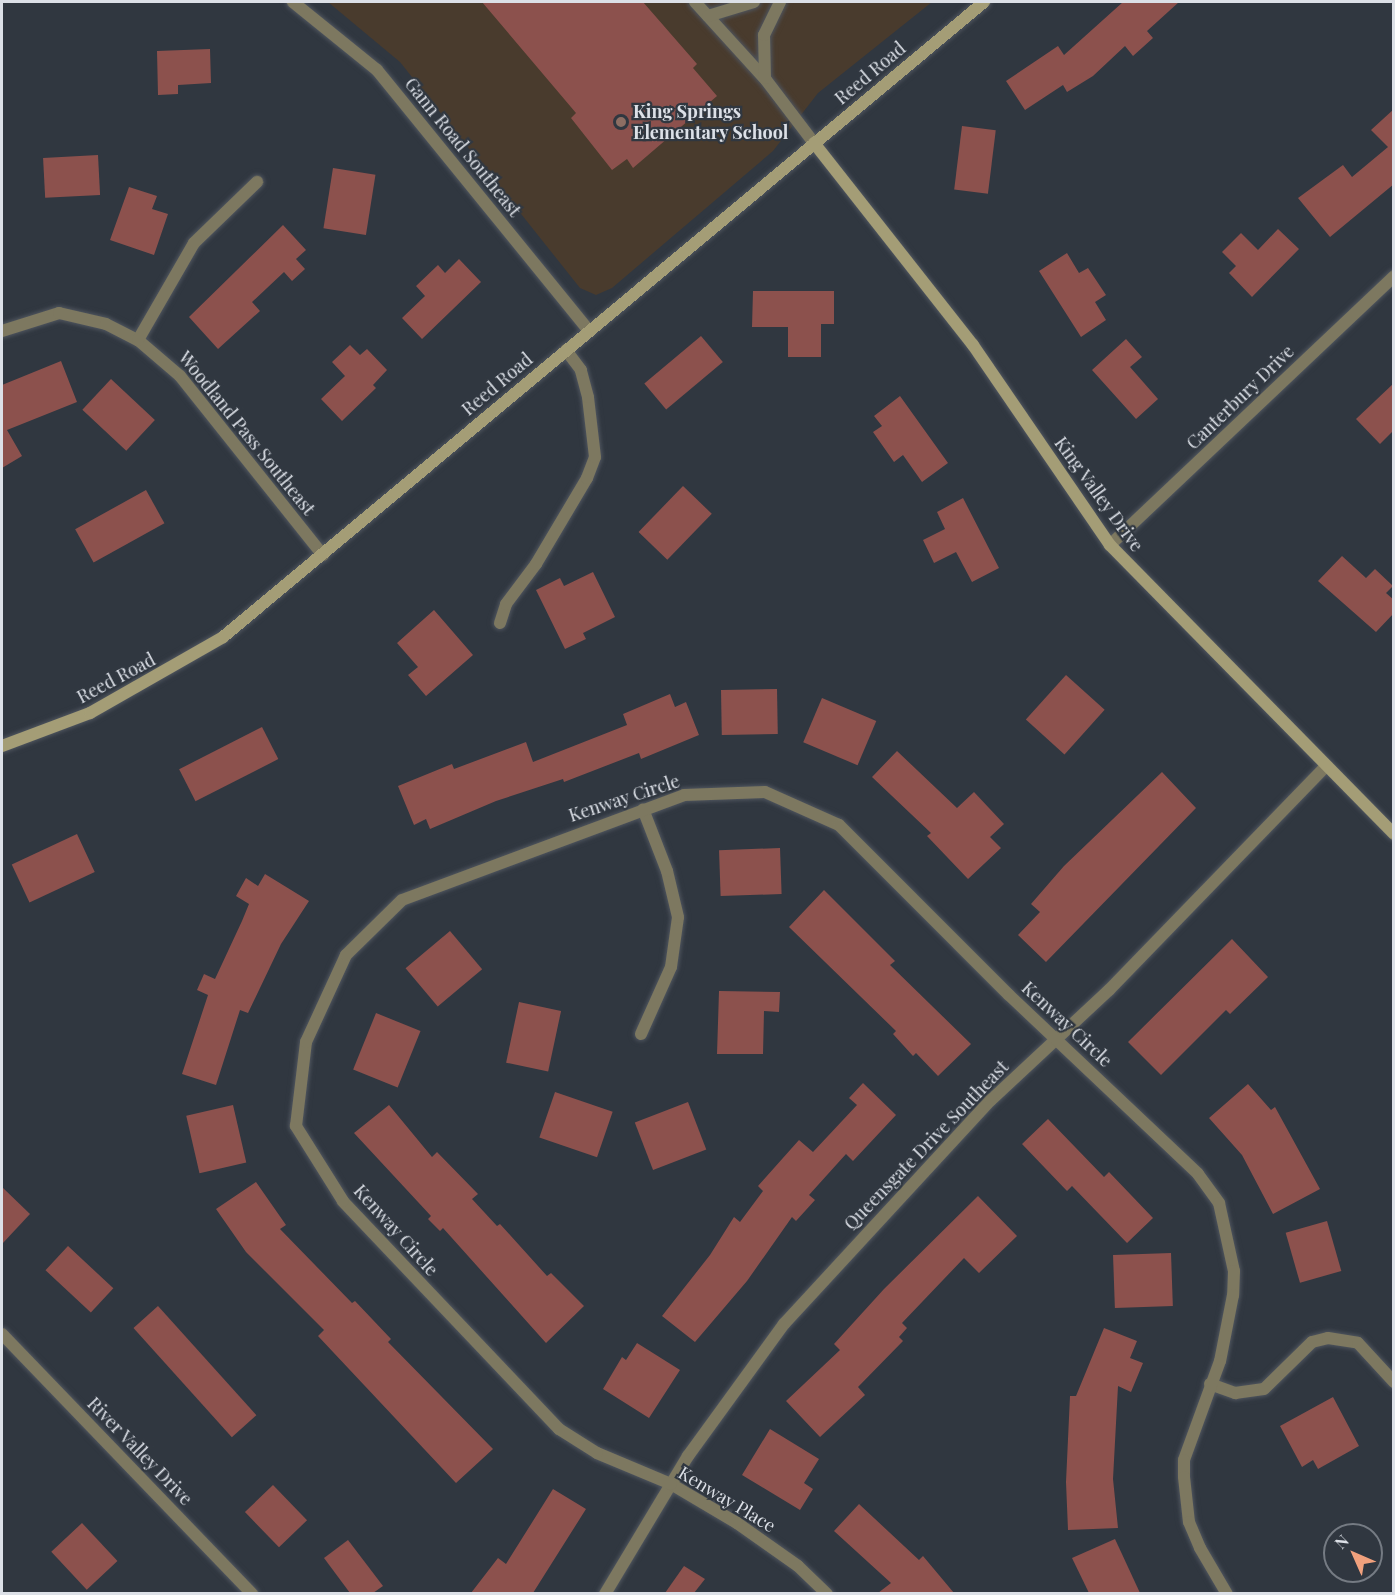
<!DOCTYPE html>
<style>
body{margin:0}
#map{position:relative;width:1395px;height:1595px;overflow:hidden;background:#303740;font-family:"Playfair Display",serif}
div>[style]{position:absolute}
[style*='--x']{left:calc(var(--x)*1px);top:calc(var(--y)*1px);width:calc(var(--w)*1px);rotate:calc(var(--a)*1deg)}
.education>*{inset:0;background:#493b2d}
.building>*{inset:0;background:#8c514d;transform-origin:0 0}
.roads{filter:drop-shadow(0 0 2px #4f555e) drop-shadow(0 0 2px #4f555e)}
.lane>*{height:12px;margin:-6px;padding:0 6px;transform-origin:6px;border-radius:6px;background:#7d7860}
.street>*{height:12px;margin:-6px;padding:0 6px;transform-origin:6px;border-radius:6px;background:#7d7860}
.secondary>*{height:12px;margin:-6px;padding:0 6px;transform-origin:6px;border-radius:6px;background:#a49d76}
.dots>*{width:16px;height:16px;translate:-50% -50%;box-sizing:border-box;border:3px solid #303740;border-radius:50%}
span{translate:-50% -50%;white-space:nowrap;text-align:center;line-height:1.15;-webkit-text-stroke:4.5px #303740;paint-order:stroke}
.street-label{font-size:18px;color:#dce0e7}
.poi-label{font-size:18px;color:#dce0e7;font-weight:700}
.left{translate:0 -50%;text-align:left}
.frame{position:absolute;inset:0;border:3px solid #dce0e7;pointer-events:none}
.north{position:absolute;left:1323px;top:1523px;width:60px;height:60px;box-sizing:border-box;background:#303740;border:2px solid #757b83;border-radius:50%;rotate:315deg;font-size:16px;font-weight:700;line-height:24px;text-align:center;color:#dce0e7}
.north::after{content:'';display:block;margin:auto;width:21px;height:27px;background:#f1a17d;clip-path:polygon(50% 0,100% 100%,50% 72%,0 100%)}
</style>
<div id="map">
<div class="education">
<i style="clip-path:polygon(328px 2px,932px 2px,818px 93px,773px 151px,612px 288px,596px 295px,580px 288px,400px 62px)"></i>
</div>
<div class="building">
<i style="clip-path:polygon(482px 2px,643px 2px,697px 64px,693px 68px,717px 96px,633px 168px,627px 159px,612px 170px,571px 118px,576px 113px)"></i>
<i style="clip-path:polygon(1123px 2px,1179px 2px,1147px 31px,1153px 38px,1133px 56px,1125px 46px,1093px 76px,1067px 92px,1063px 85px,1025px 110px,1006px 81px,1058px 46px,1064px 55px)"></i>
<i style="clip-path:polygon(210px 49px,211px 83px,178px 85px,178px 94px,158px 95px,157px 51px)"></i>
<i style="clip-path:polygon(1394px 109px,1394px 184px,1330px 237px,1298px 198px,1343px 165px,1352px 177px,1388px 147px,1371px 130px)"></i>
<i style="left:962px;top:126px;width:34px;height:64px;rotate:7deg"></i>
<i style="left:98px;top:155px;width:40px;height:55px;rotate:87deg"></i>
<i style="left:333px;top:168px;width:43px;height:61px;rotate:9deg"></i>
<i style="clip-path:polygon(129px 187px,157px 196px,152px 209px,168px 214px,154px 255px,110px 240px)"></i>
<i style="clip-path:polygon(283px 225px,306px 250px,296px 259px,305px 269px,292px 281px,284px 272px,252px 302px,260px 311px,218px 349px,189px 317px)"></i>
<i style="clip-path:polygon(1278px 229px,1299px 249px,1252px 297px,1229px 273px,1236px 266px,1222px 252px,1241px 233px,1258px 250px)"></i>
<i style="clip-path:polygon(1067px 253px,1079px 273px,1088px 268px,1106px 295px,1095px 302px,1106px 320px,1081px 337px,1039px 271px)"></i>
<i style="clip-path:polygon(459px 259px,481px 282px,422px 339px,402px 318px,425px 296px,416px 286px,438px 265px,445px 273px)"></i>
<i style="clip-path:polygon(753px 291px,834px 291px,834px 324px,821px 324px,821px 357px,788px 357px,788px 327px,752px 327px)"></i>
<i style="left:701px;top:336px;width:34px;height:74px;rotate:50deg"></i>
<i style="clip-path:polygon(1126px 339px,1142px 357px,1130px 367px,1158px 399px,1136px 419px,1092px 370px)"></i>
<i style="clip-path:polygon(350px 345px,360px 355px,367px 349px,387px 370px,373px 385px,376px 388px,342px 421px,321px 399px,345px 376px,332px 362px)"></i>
<i style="clip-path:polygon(61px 361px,77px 402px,7px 430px,22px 456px,2px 468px,2px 385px)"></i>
<i style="left:111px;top:379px;width:60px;height:42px;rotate:43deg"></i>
<i style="clip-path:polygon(1394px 383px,1394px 430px,1380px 444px,1356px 419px)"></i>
<i style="clip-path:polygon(900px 396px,948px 463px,922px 482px,903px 455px,894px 462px,873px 432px,882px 426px,874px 416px)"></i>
<i style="left:683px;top:486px;width:40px;height:64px;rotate:44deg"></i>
<i style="left:146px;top:490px;width:38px;height:81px;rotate:61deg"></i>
<i style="clip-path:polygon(963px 498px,999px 568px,972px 582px,956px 552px,934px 563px,923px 540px,945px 529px,937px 512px)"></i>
<i style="clip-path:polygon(1342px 556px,1366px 578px,1375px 569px,1393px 586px,1386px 593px,1394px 600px,1394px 613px,1376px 632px,1318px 581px)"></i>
<i style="clip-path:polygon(593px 572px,615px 617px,583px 633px,586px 639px,565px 649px,536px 590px,560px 578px,564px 586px)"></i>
<i style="clip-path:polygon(434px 610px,473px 655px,426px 696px,408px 675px,418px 667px,397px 643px)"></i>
<i style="left:1066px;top:675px;width:52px;height:60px;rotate:42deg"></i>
<i style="left:777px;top:689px;width:45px;height:56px;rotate:89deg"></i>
<i style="clip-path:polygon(670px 694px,675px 707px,686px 702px,699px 735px,641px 759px,639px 753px,564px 782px,563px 779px,496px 801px,430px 829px,426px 819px,414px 825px,398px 786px,452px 764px,454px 769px,526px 742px,533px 762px,627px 725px,623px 714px)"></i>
<i style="left:822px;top:698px;width:59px;height:48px;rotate:23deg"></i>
<i style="left:262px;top:727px;width:36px;height:93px;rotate:63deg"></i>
<i style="clip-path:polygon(897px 751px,957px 808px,974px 792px,1004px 824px,990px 837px,1001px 848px,968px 879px,927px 836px,931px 833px,872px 777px)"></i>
<i style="clip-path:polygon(1162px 772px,1196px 808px,1046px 962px,1018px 935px,1040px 912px,1031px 904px,1064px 866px)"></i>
<i style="left:77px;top:834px;width:42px;height:72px;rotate:65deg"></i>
<i style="left:780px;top:848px;width:46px;height:61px;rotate:88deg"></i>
<i style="clip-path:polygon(265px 874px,309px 901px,281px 944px,248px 1013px,240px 1010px,216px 1085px,182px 1074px,208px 995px,197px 990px,204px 974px,215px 979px,242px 921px,249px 904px,236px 896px,246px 878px,258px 886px)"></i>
<i style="clip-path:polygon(824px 890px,895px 961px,890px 965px,971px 1044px,938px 1076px,916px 1053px,913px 1056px,893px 1034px,896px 1031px,789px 927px)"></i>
<i style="left:450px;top:931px;width:50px;height:58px;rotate:50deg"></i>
<i style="clip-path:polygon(1232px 939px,1268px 977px,1230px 1014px,1226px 1010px,1161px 1075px,1128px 1042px)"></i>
<i style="clip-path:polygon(719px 991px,780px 992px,779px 1012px,764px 1011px,763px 1054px,717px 1054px)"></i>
<i style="left:519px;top:1002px;width:43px;height:62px;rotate:12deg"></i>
<i style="left:376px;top:1013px;width:48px;height:61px;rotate:22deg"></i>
<i style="clip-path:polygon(863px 1083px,896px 1115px,853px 1161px,846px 1154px,809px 1195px,815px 1200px,796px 1221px,792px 1217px,747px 1281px,695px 1342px,662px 1316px,710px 1255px,734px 1217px,740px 1222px,763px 1191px,758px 1186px,799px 1140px,813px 1152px,857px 1105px,849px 1098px)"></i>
<i style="clip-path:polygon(1248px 1084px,1271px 1110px,1275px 1107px,1320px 1189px,1273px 1214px,1242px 1155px,1209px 1118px)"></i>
<i style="left:555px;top:1092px;width:61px;height:48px;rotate:19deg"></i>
<i style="left:688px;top:1102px;width:51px;height:57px;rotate:69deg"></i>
<i style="left:233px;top:1105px;width:59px;height:48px;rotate:77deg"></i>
<i style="clip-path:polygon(389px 1105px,432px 1157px,437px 1152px,478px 1194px,472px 1199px,497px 1226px,500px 1224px,547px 1276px,551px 1273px,584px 1306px,546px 1343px,443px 1228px,440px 1231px,428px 1219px,431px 1216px,354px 1133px)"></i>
<i style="clip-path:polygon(1048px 1119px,1104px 1177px,1109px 1172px,1153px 1218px,1127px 1243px,1072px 1186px,1067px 1191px,1022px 1144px)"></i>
<i style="clip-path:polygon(256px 1182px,286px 1225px,280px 1229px,352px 1303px,355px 1301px,391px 1339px,388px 1342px,493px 1449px,456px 1483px,318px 1336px,324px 1330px,246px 1252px,216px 1209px)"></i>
<i style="clip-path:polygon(2px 1187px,30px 1214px,2px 1244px)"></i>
<i style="clip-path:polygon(978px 1196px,1017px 1236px,979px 1273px,964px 1258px,902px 1323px,907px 1328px,899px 1337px,903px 1341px,858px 1387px,865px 1395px,820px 1437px,786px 1401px,840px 1350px,834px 1344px,884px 1289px)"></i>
<i style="left:1327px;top:1221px;width:52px;height:43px;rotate:74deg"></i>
<i style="left:68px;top:1246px;width:62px;height:33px;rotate:43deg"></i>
<i style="left:1171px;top:1253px;width:53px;height:58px;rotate:88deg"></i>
<i style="left:158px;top:1306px;width:147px;height:33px;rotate:48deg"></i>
<i style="clip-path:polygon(1104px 1328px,1137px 1341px,1130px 1358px,1143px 1363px,1131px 1392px,1118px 1386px,1113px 1479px,1118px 1528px,1068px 1530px,1066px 1482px,1070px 1396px,1076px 1396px)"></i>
<i style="clip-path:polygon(637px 1343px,680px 1370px,649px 1418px,603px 1389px,622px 1357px,626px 1360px)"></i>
<i style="clip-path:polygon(1333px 1397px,1359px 1446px,1318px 1469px,1313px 1460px,1302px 1467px,1280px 1426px)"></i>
<i style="clip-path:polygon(770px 1429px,819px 1459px,804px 1483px,813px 1489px,800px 1510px,742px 1475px)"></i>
<i style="left:273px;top:1485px;width:49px;height:39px;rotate:46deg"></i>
<i style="clip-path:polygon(553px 1489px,586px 1509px,533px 1593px,471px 1593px,498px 1558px,506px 1564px)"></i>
<i style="clip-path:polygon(859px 1504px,919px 1560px,923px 1556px,954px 1593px,878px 1593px,891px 1583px,834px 1531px)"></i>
<i style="left:82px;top:1523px;width:52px;height:42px;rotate:47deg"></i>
<i style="clip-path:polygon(1115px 1539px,1140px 1593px,1089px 1593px,1072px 1558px)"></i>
<i style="clip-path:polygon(348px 1540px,383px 1586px,373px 1593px,350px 1593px,324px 1558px)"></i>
<i style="clip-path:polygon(684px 1566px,705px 1579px,694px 1593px,665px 1593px)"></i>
</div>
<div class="roads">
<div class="lane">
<i style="--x:695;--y:2;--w:105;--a:47.7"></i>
<i style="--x:766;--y:80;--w:79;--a:52.7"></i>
<i style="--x:708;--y:16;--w:48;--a:-16.9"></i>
<i style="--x:765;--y:78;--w:43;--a:-91.3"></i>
<i style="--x:764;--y:35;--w:37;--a:-64"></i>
<i style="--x:500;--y:623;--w:20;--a:-72"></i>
<i style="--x:506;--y:604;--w:50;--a:-53.1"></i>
<i style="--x:536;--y:564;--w:100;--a:-59.3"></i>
<i style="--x:587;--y:478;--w:22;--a:-69"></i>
<i style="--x:595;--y:457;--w:60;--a:-96.7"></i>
<i style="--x:588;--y:397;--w:28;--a:-105"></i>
<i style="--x:581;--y:370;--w:25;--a:-127"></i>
<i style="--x:1210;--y:1384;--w:27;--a:20"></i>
<i style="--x:1235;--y:1393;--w:29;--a:-8"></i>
<i style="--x:1264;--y:1389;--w:67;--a:-44.4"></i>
<i style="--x:1312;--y:1342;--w:16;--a:-14"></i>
<i style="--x:1328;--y:1338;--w:30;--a:9"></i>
<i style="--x:1358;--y:1343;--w:53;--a:47.3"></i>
</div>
<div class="street">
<i style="--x:293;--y:2;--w:108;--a:39"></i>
<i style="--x:377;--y:70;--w:336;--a:50.9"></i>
<i style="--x:2;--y:331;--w:60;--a:-17.5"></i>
<i style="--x:59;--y:313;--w:48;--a:13.2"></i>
<i style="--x:106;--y:324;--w:36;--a:27"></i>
<i style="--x:138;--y:340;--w:55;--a:40.6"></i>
<i style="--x:180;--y:376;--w:229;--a:51.4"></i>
<i style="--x:138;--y:340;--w:112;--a:-60"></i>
<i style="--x:194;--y:243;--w:88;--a:-44.1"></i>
<i style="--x:1110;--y:545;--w:391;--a:-43.4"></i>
<i style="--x:641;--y:1034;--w:73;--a:-65.9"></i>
<i style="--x:671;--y:967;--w:50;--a:-82"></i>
<i style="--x:678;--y:917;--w:47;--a:-103.4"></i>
<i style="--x:667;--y:871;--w:66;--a:-111.2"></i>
<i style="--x:2;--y:1334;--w:361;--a:46.1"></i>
<i style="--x:605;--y:1594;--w:161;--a:-59"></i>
<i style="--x:688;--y:1456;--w:163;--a:-54"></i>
<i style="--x:784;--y:1324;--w:305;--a:-47.3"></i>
<i style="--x:991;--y:1100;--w:161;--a:-43"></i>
<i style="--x:1109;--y:990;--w:312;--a:-45.9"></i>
<i style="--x:827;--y:1594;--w:40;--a:-136"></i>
<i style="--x:798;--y:1566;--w:75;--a:-144.8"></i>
<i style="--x:737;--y:1523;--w:77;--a:-149.4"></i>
<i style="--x:671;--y:1484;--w:80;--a:-157.3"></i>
<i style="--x:597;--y:1453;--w:45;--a:-147.7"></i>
<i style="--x:559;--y:1429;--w:314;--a:-133.5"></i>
<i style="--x:343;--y:1201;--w:89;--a:-122.1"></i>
<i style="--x:296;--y:1126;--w:85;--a:-83.2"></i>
<i style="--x:306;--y:1042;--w:96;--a:-65.3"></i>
<i style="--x:346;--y:955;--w:78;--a:-44.5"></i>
<i style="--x:402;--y:900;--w:301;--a:-20.4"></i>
<i style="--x:684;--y:795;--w:81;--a:-2.1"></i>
<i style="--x:765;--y:792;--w:81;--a:24"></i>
<i style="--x:839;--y:825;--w:240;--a:45"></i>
<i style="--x:1009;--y:995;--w:260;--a:43.4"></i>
<i style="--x:1198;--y:1174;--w:36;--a:54"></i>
<i style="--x:1219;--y:1203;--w:70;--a:77.6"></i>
<i style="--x:1234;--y:1271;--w:24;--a:92"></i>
<i style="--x:1233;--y:1295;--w:67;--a:101.1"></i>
<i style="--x:1220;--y:1361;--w:105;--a:110"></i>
<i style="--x:1184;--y:1460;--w:17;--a:90"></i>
<i style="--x:1184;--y:1477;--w:45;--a:83.7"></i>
<i style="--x:1189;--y:1522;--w:28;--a:67"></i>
<i style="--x:1200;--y:1548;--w:53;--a:59.6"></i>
</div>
<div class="secondary">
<i style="--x:814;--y:143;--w:257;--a:51.8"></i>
<i style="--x:973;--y:345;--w:242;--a:55.6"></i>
<i style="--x:1110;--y:545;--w:405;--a:45.5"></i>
<i style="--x:2;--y:746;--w:94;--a:-20.6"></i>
<i style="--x:90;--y:713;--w:153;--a:-29.7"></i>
<i style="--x:223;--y:637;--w:991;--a:-39.84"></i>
</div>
</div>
<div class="dots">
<i style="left:621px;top:122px;background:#8d6e63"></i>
</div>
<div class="street-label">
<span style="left:870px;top:73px;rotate:-40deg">Reed Road</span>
<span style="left:463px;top:147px;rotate:51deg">Gann Road Southeast</span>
<span style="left:497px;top:384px;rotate:-40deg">Reed Road</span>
<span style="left:1240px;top:397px;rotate:-44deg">Canterbury Drive</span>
<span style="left:247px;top:433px;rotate:51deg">Woodland Pass Southeast</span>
<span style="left:1099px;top:494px;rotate:54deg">King Valley Drive</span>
<span style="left:116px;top:678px;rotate:-28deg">Reed Road</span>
<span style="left:624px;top:798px;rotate:-18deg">Kenway Circle</span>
<span style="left:1067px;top:1024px;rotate:43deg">Kenway Circle</span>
<span style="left:926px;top:1145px;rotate:-46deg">Queensgate Drive Southeast</span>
<span style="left:396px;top:1230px;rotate:48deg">Kenway Circle</span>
<span style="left:140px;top:1451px;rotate:46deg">River Valley Drive</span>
<span style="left:727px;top:1499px;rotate:31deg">Kenway Place</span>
</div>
<div class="poi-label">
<span class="left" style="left:633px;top:122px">King Springs<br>Elementary School</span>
</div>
<div class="frame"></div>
<div class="north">N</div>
</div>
